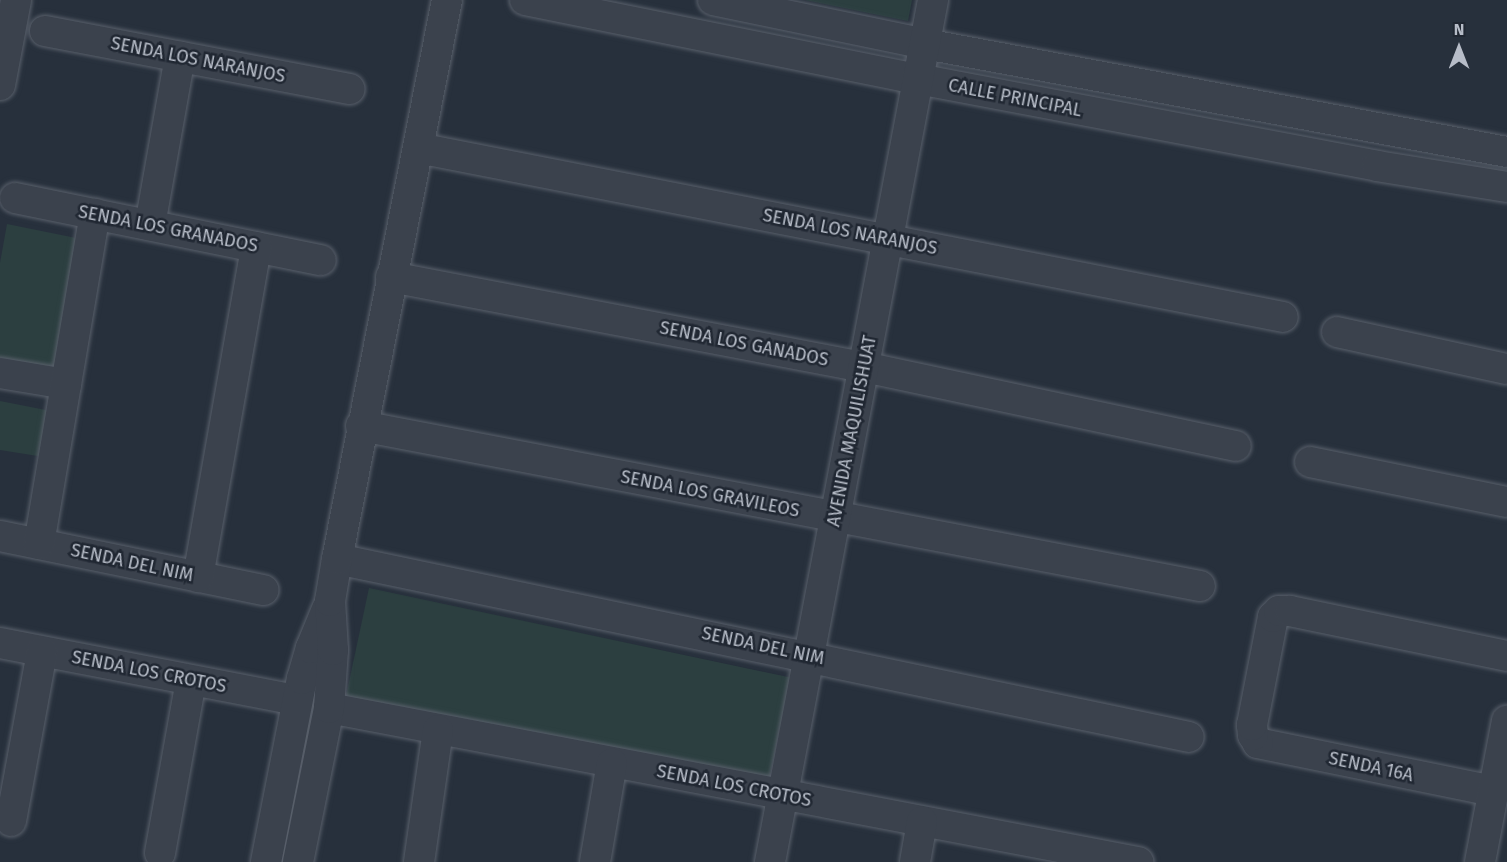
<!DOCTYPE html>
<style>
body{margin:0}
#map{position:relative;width:1507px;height:862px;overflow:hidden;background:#27303c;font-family:"Fira Sans",sans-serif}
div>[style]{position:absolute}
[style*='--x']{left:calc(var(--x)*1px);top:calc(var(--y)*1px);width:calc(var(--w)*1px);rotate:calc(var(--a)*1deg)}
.green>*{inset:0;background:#2c3f40;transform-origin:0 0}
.roads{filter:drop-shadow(0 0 2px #59606b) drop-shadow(0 0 2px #59606b)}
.minor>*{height:30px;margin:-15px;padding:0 15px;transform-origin:15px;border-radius:15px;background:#3b424d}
span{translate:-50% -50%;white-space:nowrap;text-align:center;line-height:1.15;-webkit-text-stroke:5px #202732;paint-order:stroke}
.street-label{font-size:18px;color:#b7bdc8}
.north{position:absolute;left:1429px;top:18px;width:60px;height:60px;-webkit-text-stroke:4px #202732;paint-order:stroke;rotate:0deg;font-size:16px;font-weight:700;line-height:24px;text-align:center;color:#b7bdc8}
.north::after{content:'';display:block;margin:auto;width:21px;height:27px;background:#b7bdc8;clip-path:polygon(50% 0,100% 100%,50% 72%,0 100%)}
</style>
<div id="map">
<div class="green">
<i style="clip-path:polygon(805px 0,912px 0,908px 21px)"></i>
<i style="clip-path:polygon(7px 224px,86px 240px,59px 373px,0 360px,0 263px)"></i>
<i style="clip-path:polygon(0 401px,51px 411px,44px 457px,0 450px)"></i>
<i style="left:369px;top:588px;width:431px;height:115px;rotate:12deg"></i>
</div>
<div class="roads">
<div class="minor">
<i style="--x:525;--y:0;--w:401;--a:11.4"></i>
<i style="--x:918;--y:79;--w:467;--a:10.7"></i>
<i style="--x:1377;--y:166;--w:132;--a:9.2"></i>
<i style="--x:713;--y:0;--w:217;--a:11.7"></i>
<i style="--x:925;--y:44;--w:592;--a:10.51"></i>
<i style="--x:45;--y:31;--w:310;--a:10.8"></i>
<i style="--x:0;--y:85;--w:86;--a:-79.3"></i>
<i style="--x:418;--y:148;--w:881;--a:11.05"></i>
<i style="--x:15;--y:198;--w:312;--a:11.5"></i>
<i style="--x:150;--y:225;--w:171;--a:-79.9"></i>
<i style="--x:391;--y:277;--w:481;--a:10.8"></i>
<i style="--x:864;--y:367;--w:380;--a:12"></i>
<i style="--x:1337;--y:332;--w:174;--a:12.3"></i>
<i style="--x:0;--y:373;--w:67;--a:9.5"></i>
<i style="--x:361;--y:426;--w:854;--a:10.8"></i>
<i style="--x:1310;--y:462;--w:201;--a:11.5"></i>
<i style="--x:0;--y:536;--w:269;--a:11.6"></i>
<i style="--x:39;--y:544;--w:335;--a:-80.4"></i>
<i style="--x:337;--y:559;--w:870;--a:11.8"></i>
<i style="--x:198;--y:577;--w:335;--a:-80"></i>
<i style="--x:0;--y:643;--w:302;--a:10.9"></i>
<i style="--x:329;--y:708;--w:824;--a:10.78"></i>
<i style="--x:1493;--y:791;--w:240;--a:-168.5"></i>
<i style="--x:1258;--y:743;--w:9;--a:-122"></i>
<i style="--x:1253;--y:735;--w:10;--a:-96"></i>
<i style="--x:1252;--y:725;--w:110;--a:-79"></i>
<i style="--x:1273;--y:617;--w:8;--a:-45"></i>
<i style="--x:1279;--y:611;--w:11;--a:0"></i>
<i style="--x:1290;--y:611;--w:222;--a:11.7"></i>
<i style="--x:11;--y:821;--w:172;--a:-79.6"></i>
<i style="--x:160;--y:853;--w:175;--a:-79.8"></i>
<i style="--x:266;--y:862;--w:187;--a:-78.9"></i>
<i style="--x:302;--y:679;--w:32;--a:-74"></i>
<i style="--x:311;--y:648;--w:42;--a:-67.7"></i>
<i style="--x:298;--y:862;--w:157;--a:-78.6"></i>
<i style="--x:329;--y:708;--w:58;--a:-86.1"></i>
<i style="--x:333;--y:650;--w:49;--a:-93.5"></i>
<i style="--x:330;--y:601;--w:43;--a:-80.5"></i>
<i style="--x:337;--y:559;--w:570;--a:-78.87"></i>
<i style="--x:419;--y:862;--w:133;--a:-81.8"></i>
<i style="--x:595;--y:862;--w:100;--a:-80.3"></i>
<i style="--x:770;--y:862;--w:877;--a:-79.29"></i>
<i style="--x:915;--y:862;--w:41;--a:-80.1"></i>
<i style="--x:1480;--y:862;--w:144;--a:-79.2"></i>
</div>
</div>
<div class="street-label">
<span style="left:198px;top:60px;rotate:11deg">SENDA LOS NARANJOS</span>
<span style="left:1015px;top:98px;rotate:11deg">CALLE PRINCIPAL</span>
<span style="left:168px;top:229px;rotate:11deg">SENDA LOS GRANADOS</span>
<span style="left:850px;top:232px;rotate:11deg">SENDA LOS NARANJOS</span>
<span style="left:744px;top:344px;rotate:11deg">SENDA LOS GANADOS</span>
<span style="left:852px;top:431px;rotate:-79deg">AVENIDA MAQUILISHUAT</span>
<span style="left:710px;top:494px;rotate:11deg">SENDA LOS GRAVILEOS</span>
<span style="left:132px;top:563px;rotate:12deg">SENDA DEL NIM</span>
<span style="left:763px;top:646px;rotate:12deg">SENDA DEL NIM</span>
<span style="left:149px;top:672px;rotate:11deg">SENDA LOS CROTOS</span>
<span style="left:1371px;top:767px;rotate:12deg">SENDA 16A</span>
<span style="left:734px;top:786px;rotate:11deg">SENDA LOS CROTOS</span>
</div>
<div class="north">N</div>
</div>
